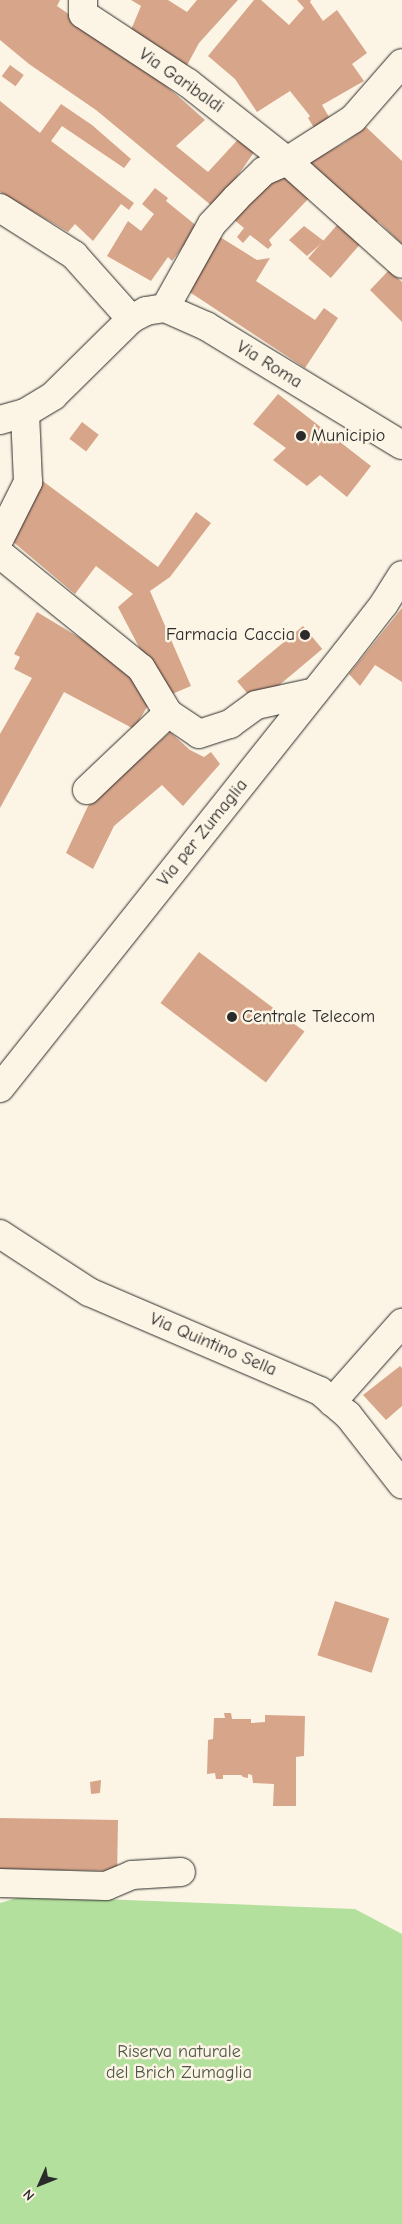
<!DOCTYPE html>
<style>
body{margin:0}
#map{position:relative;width:402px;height:2224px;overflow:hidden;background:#fcf5e5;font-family:"Comic Neue",sans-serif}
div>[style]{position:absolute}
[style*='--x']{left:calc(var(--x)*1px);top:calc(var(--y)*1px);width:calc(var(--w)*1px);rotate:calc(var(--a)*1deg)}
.green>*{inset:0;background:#b4e09e}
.building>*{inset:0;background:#d7a58a;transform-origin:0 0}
.roads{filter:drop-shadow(0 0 1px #2b2b2b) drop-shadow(0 0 1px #2b2b2b)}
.minor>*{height:28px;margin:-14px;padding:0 14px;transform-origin:14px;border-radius:14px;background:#fcf5e5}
.dots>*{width:14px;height:14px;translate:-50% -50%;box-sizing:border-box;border:2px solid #fcf5e5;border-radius:50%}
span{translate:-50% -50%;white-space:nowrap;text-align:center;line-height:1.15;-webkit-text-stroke:5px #fcf5e5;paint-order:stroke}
.street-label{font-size:18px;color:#2b2b2b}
.poi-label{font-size:18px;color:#2b2b2b}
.left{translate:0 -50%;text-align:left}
.right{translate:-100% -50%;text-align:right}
.park-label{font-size:18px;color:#4d5848}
.north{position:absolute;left:15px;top:2159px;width:50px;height:50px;-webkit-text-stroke:4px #fcf5e5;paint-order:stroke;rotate:226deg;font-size:14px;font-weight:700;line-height:20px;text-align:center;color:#2b2b2b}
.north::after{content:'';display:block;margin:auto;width:18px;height:22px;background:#2b2b2b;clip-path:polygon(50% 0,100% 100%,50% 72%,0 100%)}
</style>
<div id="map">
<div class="green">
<i style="clip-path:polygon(24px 1896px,355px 1909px,402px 1934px,402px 2224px,0 2224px,0 1903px)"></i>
</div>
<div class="building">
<i style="clip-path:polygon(0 0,60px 0,57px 6px,131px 57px,178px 96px,205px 120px,176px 146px,208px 172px,243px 134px,257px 148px,236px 178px,212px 206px,96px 110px,29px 64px,0 40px)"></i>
<i style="clip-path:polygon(131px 0,168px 0,187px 12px,197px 0,238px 0,199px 43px,185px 69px,128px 37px,141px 6px)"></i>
<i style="clip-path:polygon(254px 0,261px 0,289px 25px,304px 8px,297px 0,311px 0,310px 2px,323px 21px,337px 10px,367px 53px,352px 64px,364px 81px,322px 105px,332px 122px,316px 131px,308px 118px,310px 116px,290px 91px,257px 112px,235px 79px,208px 56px)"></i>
<i style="left:10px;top:65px;width:17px;height:14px;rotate:36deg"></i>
<i style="clip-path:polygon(0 101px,40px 133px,61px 104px,92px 125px,131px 159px,124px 168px,62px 126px,51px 141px,134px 203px,129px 210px,121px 204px,93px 241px,75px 224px,68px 232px,0 192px)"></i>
<i style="clip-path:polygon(366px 127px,402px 161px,402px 244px,378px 221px,376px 224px,310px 162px,344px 143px)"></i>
<i style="clip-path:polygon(284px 173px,309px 198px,269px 240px,272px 245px,268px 249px,250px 235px,243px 243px,237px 237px,244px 228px,233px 219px,247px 199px)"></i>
<i style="clip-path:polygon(155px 188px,168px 198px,166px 201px,198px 227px,172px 261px,168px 257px,151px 281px,107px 256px,128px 221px,141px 231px,154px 214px,142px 204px)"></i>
<i style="left:337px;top:225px;width:30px;height:44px;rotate:41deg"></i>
<i style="clip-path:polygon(304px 226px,324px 241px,307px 256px,289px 240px)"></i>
<i style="clip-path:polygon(220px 237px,257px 260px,270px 258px,256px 281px,315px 320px,324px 308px,338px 318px,305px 368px,185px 289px)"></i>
<i style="clip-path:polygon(389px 270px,402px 282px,402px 322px,370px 290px)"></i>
<i style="clip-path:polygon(278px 394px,371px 466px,347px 497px,320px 475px,307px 486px,273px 460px,286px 448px,253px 424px)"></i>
<i style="left:82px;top:422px;width:21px;height:21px;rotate:37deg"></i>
<i style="clip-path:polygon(40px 479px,158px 567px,196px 512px,211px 523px,170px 577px,150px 591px,191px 686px,165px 697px,118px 607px,133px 594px,96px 566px,75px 594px,5px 535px)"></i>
<i style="clip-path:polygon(402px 608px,402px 682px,375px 665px,360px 686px,349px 674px)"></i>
<i style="clip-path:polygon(37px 612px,120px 662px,150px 702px,134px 729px,64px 692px,0 808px,0 734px,32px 678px,14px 669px,20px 657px,14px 654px)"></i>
<i style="left:303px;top:626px;width:30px;height:86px;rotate:50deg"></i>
<i style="clip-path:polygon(170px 732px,190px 750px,204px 757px,211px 752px,220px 764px,183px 806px,162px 785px,114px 826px,93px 869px,66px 853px,88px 806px)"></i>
<i style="left:199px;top:952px;width:132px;height:64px;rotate:37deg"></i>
<i style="clip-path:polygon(400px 1366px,402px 1368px,402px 1406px,386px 1420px,363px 1395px)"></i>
<i style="left:335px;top:1601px;width:57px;height:57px;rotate:18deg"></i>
<i style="clip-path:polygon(224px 1713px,231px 1713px,232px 1719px,251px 1719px,251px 1723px,265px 1722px,265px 1715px,305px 1716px,304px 1756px,296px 1757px,296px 1806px,273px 1806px,274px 1784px,253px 1783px,252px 1775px,248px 1774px,248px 1778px,243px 1777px,241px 1775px,223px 1775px,223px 1779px,216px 1779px,215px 1773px,207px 1774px,208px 1740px,213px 1739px,214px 1718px,225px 1718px)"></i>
<i style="clip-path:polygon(101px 1780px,100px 1793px,91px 1794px,90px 1782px)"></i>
<i style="left:118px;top:1820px;width:51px;height:118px;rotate:91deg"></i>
</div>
<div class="roads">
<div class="minor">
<i style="--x:83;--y:0;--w:14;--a:90"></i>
<i style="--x:83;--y:14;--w:126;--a:33.3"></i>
<i style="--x:188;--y:83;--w:126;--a:38.2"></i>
<i style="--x:287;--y:161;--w:154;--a:41.8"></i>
<i style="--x:0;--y:208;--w:88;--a:32.4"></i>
<i style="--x:74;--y:255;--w:86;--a:48.3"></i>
<i style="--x:165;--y:308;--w:96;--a:-60.8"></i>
<i style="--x:212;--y:224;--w:35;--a:-47"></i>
<i style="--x:236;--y:198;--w:39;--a:-44"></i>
<i style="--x:264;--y:171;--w:25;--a:-23"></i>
<i style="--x:287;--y:161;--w:78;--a:-32.5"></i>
<i style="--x:353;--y:119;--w:74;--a:-48.8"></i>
<i style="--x:0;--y:420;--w:26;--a:-16"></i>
<i style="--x:25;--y:413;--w:33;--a:-31"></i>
<i style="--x:53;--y:396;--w:110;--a:-44.6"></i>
<i style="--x:131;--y:319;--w:17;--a:-28"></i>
<i style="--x:146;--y:311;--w:19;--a:-9"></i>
<i style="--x:165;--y:308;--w:45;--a:23.7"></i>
<i style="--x:206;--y:326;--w:229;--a:31.3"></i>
<i style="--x:0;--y:538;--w:63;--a:-63.4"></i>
<i style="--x:28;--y:482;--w:69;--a:-92.5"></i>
<i style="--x:0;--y:554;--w:181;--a:39"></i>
<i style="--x:141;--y:668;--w:52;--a:59"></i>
<i style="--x:168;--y:713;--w:37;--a:34"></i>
<i style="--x:199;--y:734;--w:33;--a:-18"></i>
<i style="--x:230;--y:724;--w:32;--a:-36"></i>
<i style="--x:256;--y:705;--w:60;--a:-12.4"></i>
<i style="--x:87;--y:790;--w:112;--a:-43.5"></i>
<i style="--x:0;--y:1088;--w:556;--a:-51.5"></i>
<i style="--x:346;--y:653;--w:62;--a:-52.2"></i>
<i style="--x:384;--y:604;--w:34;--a:-58"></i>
<i style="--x:0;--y:1234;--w:106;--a:33.1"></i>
<i style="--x:89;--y:1292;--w:251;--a:23.2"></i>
<i style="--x:320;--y:1391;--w:37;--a:41"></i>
<i style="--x:348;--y:1415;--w:88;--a:52"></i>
<i style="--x:332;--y:1402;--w:106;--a:-48.5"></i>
<i style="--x:0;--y:1883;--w:106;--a:1.6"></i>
<i style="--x:106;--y:1886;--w:28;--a:-23"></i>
<i style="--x:132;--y:1875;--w:49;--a:-3.5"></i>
</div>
</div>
<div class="dots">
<i style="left:301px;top:436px;background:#2b2b2b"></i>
<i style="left:305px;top:635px;background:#2b2b2b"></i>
<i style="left:232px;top:1017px;background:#2b2b2b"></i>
</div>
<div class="street-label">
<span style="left:181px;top:81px;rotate:35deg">Via Garibaldi</span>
<span style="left:269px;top:365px;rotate:32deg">Via Roma</span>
<span style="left:203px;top:833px;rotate:-51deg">Via per Zumaglia</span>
<span style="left:213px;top:1345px;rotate:23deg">Via Quintino Sella</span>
</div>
<div class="poi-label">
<span class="left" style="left:311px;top:436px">Municipio</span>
<span class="right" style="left:295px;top:635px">Farmacia Caccia</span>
<span class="left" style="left:242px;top:1017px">Centrale Telecom</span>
</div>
<div class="park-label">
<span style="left:179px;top:2063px">Riserva naturale<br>del Brich Zumaglia</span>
</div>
<div class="north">N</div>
</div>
